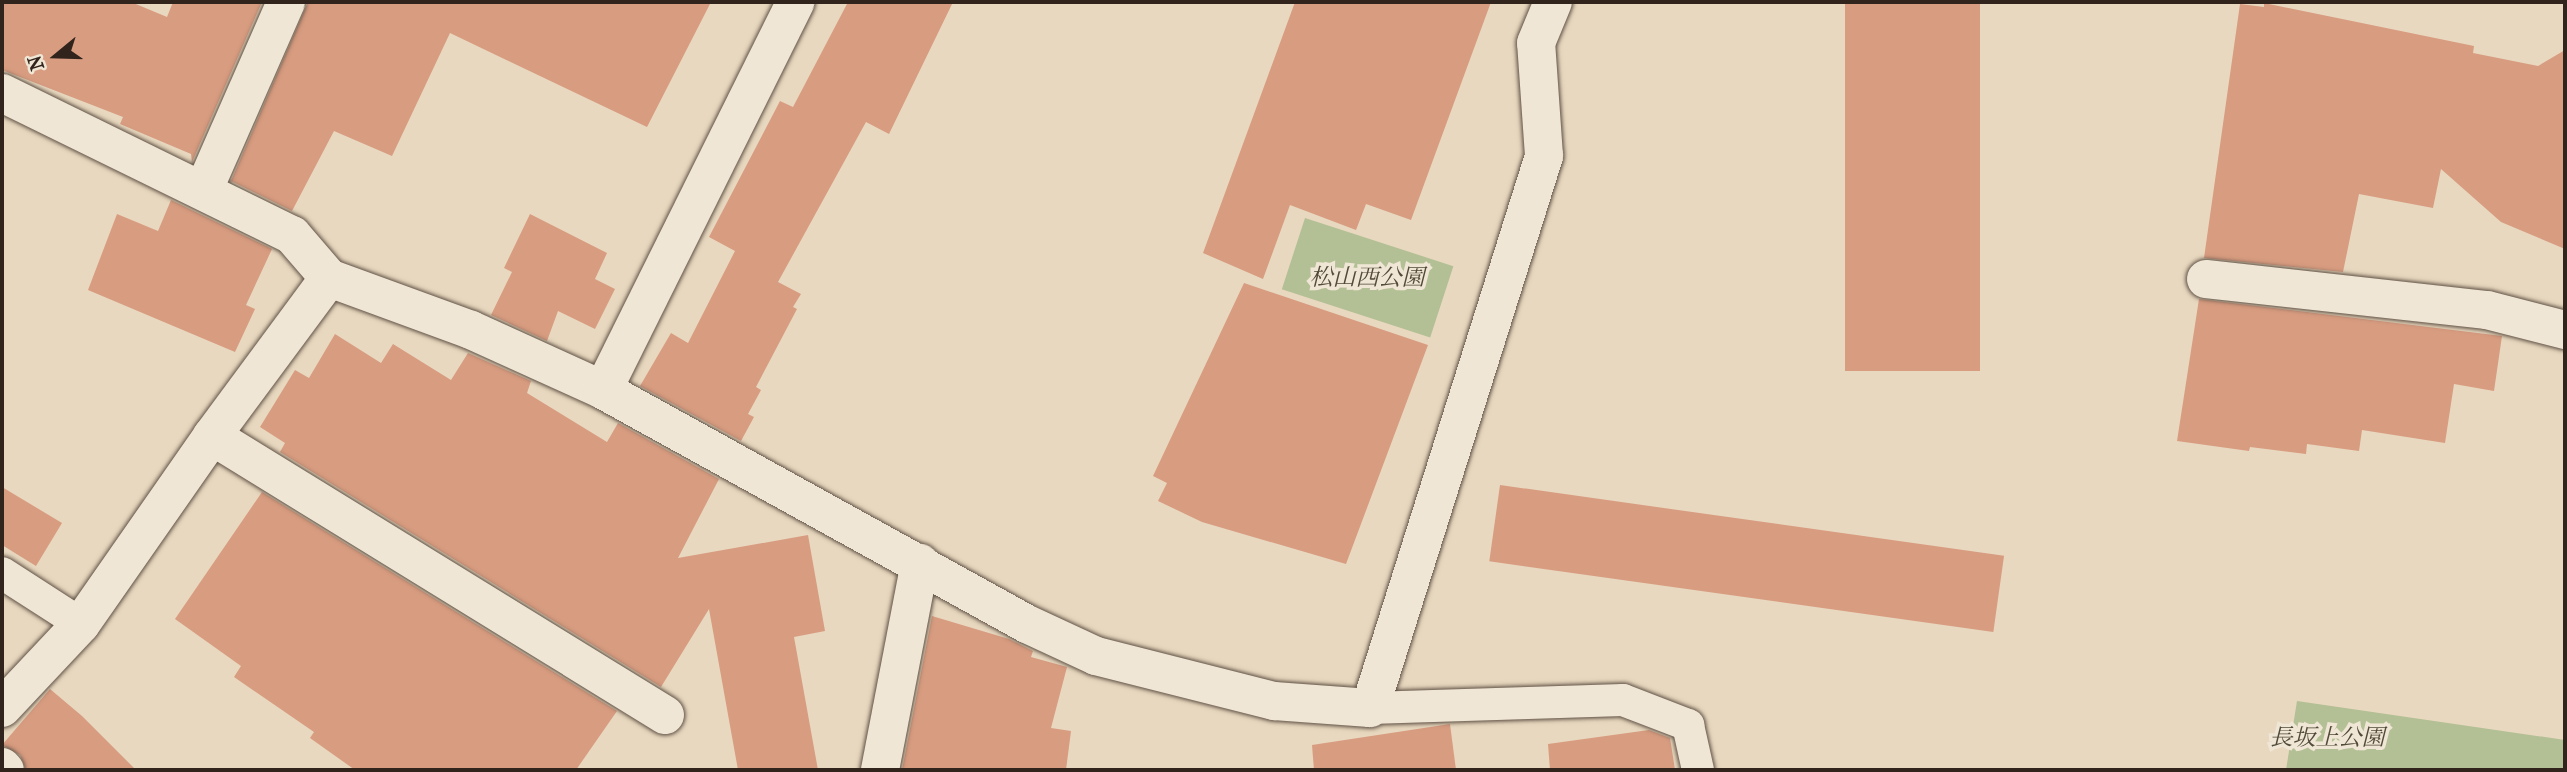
<!DOCTYPE html>
<meta charset="utf-8">
<style>
body{margin:0}
#map{position:relative;width:2567px;height:772px;overflow:hidden;background:#e8d8bf;font-family:"IM FELL French Canon","Noto Serif JP",serif}
div>[style]{position:absolute}
[style*='--x']{left:calc(var(--x)*1px);top:calc(var(--y)*1px);width:calc(var(--w)*1px);rotate:calc(var(--a)*1deg)}
.green>*{inset:0;background:#b3bf94;transform-origin:0 0}
.building>*{inset:0;background:#d89c80;transform-origin:0 0}
.roads{filter:drop-shadow(0 0 2px #5f5145) drop-shadow(0 0 2px #5f5145)}
.service>*{height:32px;margin:-16px;padding:0 16px;transform-origin:16px;border-radius:16px;background:#f0e6d5}
.minor>*{height:38px;margin:-19px;padding:0 19px;transform-origin:19px;border-radius:19px;background:#f0e6d5}
span{translate:-50% -50%;white-space:nowrap;text-align:center;line-height:1.15;-webkit-text-stroke:7px #f0e6d5;paint-order:stroke}
.park-label{font-size:23px;color:#524b3a;font-style:italic}
.frame{position:absolute;inset:0;border:4px solid #31241c;pointer-events:none}
.north{position:absolute;left:21px;top:21px;width:70px;height:70px;-webkit-text-stroke:5px #f0e6d5;paint-order:stroke;rotate:251deg;font-size:19px;font-weight:700;line-height:28px;text-align:center;color:#31241c}
.north::after{content:'';display:block;margin:auto;width:24px;height:32px;background:#31241c;clip-path:polygon(50% 0,100% 100%,50% 72%,0 100%)}
</style>
<div id="map">
<div class="green">
<i style="left:1305px;top:218px;width:156px;height:75px;rotate:18deg"></i>
<i style="clip-path:polygon(2297px 701px,2565px 740px,2565px 770px,2286px 770px)"></i>
</div>
<div class="building">
<i style="clip-path:polygon(2px 2px,131px 2px,167px 17px,173px 2px,262px 2px,192px 162px,191px 154px,120px 124px,123px 117px,2px 70px)"></i>
<i style="clip-path:polygon(308px 2px,711px 2px,647px 127px,450px 33px,392px 156px,334px 131px,292px 211px,231px 181px)"></i>
<i style="clip-path:polygon(848px 2px,953px 2px,889px 134px,866px 122px,778px 282px,801px 294px,793px 307px,797px 309px,756px 387px,761px 390px,748px 414px,754px 417px,741px 441px,640px 386px,671px 333px,688px 343px,735px 251px,709px 237px,780px 101px,793px 107px)"></i>
<i style="clip-path:polygon(1295px 2px,1491px 2px,1411px 220px,1366px 204px,1356px 230px,1290px 205px,1263px 279px,1203px 253px)"></i>
<i style="left:1845px;top:2px;width:135px;height:369px"></i>
<i style="clip-path:polygon(2264px 3px,2474px 46px,2473px 53px,2538px 66px,2565px 50px,2565px 249px,2501px 222px,2441px 169px,2433px 208px,2359px 194px,2343px 272px,2204px 258px,2240px 4px,2264px 7px)"></i>
<i style="clip-path:polygon(171px 200px,272px 249px,246px 305px,255px 309px,235px 352px,88px 290px,117px 214px,158px 231px)"></i>
<i style="clip-path:polygon(530px 214px,607px 253px,595px 279px,615px 289px,595px 329px,558px 311px,547px 341px,491px 315px,512px 272px,504px 268px)"></i>
<i style="clip-path:polygon(1244px 283px,1428px 345px,1346px 564px,1202px 522px,1158px 501px,1167px 483px,1153px 476px)"></i>
<i style="clip-path:polygon(2199px 299px,2502px 336px,2494px 391px,2454px 384px,2445px 443px,2362px 430px,2359px 451px,2307px 444px,2306px 454px,2250px 447px,2249px 451px,2177px 441px)"></i>
<i style="clip-path:polygon(335px 334px,381px 363px,393px 344px,451px 380px,468px 353px,531px 381px,527px 393px,607px 442px,618px 423px,719px 479px,678px 558px,808px 535px,825px 631px,794px 637px,818px 770px,738px 770px,709px 609px,661px 687px,280px 452px,285px 443px,260px 427px,295px 370px,309px 378px)"></i>
<i style="left:1500px;top:485px;width:509px;height:77px;rotate:8deg"></i>
<i style="clip-path:polygon(2px 487px,62px 523px,36px 566px,2px 545px)"></i>
<i style="clip-path:polygon(262px 492px,617px 711px,576px 770px,355px 770px,310px 738px,314px 732px,234px 677px,241px 666px,175px 619px)"></i>
<i style="clip-path:polygon(932px 616px,1009px 639px,1033px 651px,1031px 657px,1067px 667px,1051px 728px,1071px 731px,1066px 770px,902px 770px)"></i>
<i style="clip-path:polygon(50px 689px,82px 716px,136px 770px,26px 770px,20px 755px,2px 745px)"></i>
<i style="clip-path:polygon(1450px 724px,1456px 770px,1314px 770px,1312px 745px)"></i>
<i style="clip-path:polygon(1649px 730px,1670px 738px,1675px 770px,1550px 770px,1548px 744px)"></i>
</div>
<div class="roads">
<div class="service">
<i style="--x:2;--y:573;--w:94;--a:32.8"></i>
<i style="--x:1370;--y:708;--w:253;--a:-1.8"></i>
<i style="--x:1623;--y:700;--w:70;--a:21"></i>
<i style="--x:1688;--y:725;--w:46;--a:77.5"></i>
</div>
<div class="minor">
<i style="--x:2;--y:93;--w:323;--a:26.1"></i>
<i style="--x:292;--y:235;--w:57;--a:49.3"></i>
<i style="--x:329;--y:278;--w:151;--a:20.1"></i>
<i style="--x:471;--y:330;--w:145;--a:24.4"></i>
<i style="--x:603;--y:390;--w:484;--a:28.9"></i>
<i style="--x:1027;--y:624;--w:76;--a:24.9"></i>
<i style="--x:1096;--y:656;--w:184;--a:14.2"></i>
<i style="--x:1274;--y:701;--w:96;--a:4.2"></i>
<i style="--x:1370;--y:708;--w:579;--a:-72.5"></i>
<i style="--x:1544;--y:156;--w:113;--a:-94"></i>
<i style="--x:1536;--y:43;--w:44;--a:-67.5"></i>
<i style="--x:204;--y:189;--w:204;--a:-66.3"></i>
<i style="--x:2206;--y:279;--w:283;--a:6.3"></i>
<i style="--x:2487;--y:310;--w:81;--a:14.4"></i>
<i style="--x:603;--y:390;--w:433;--a:-63.6"></i>
<i style="--x:212;--y:436;--w:532;--a:31.63"></i>
<i style="--x:2;--y:708;--w:115;--a:-46.8"></i>
<i style="--x:81;--y:624;--w:229;--a:-55.1"></i>
<i style="--x:212;--y:436;--w:197;--a:-53.5"></i>
<i style="--x:2;--y:767;--w:4;--a:45"></i>
<i style="--x:880;--y:770;--w:211;--a:-79.1"></i>
</div>
</div>
<div class="park-label">
<span style="left:1367px;top:278px">松山西公園</span>
<span style="left:2327px;top:738px">長坂上公園</span>
</div>
<div class="frame"></div>
<div class="north">N</div>
</div>
